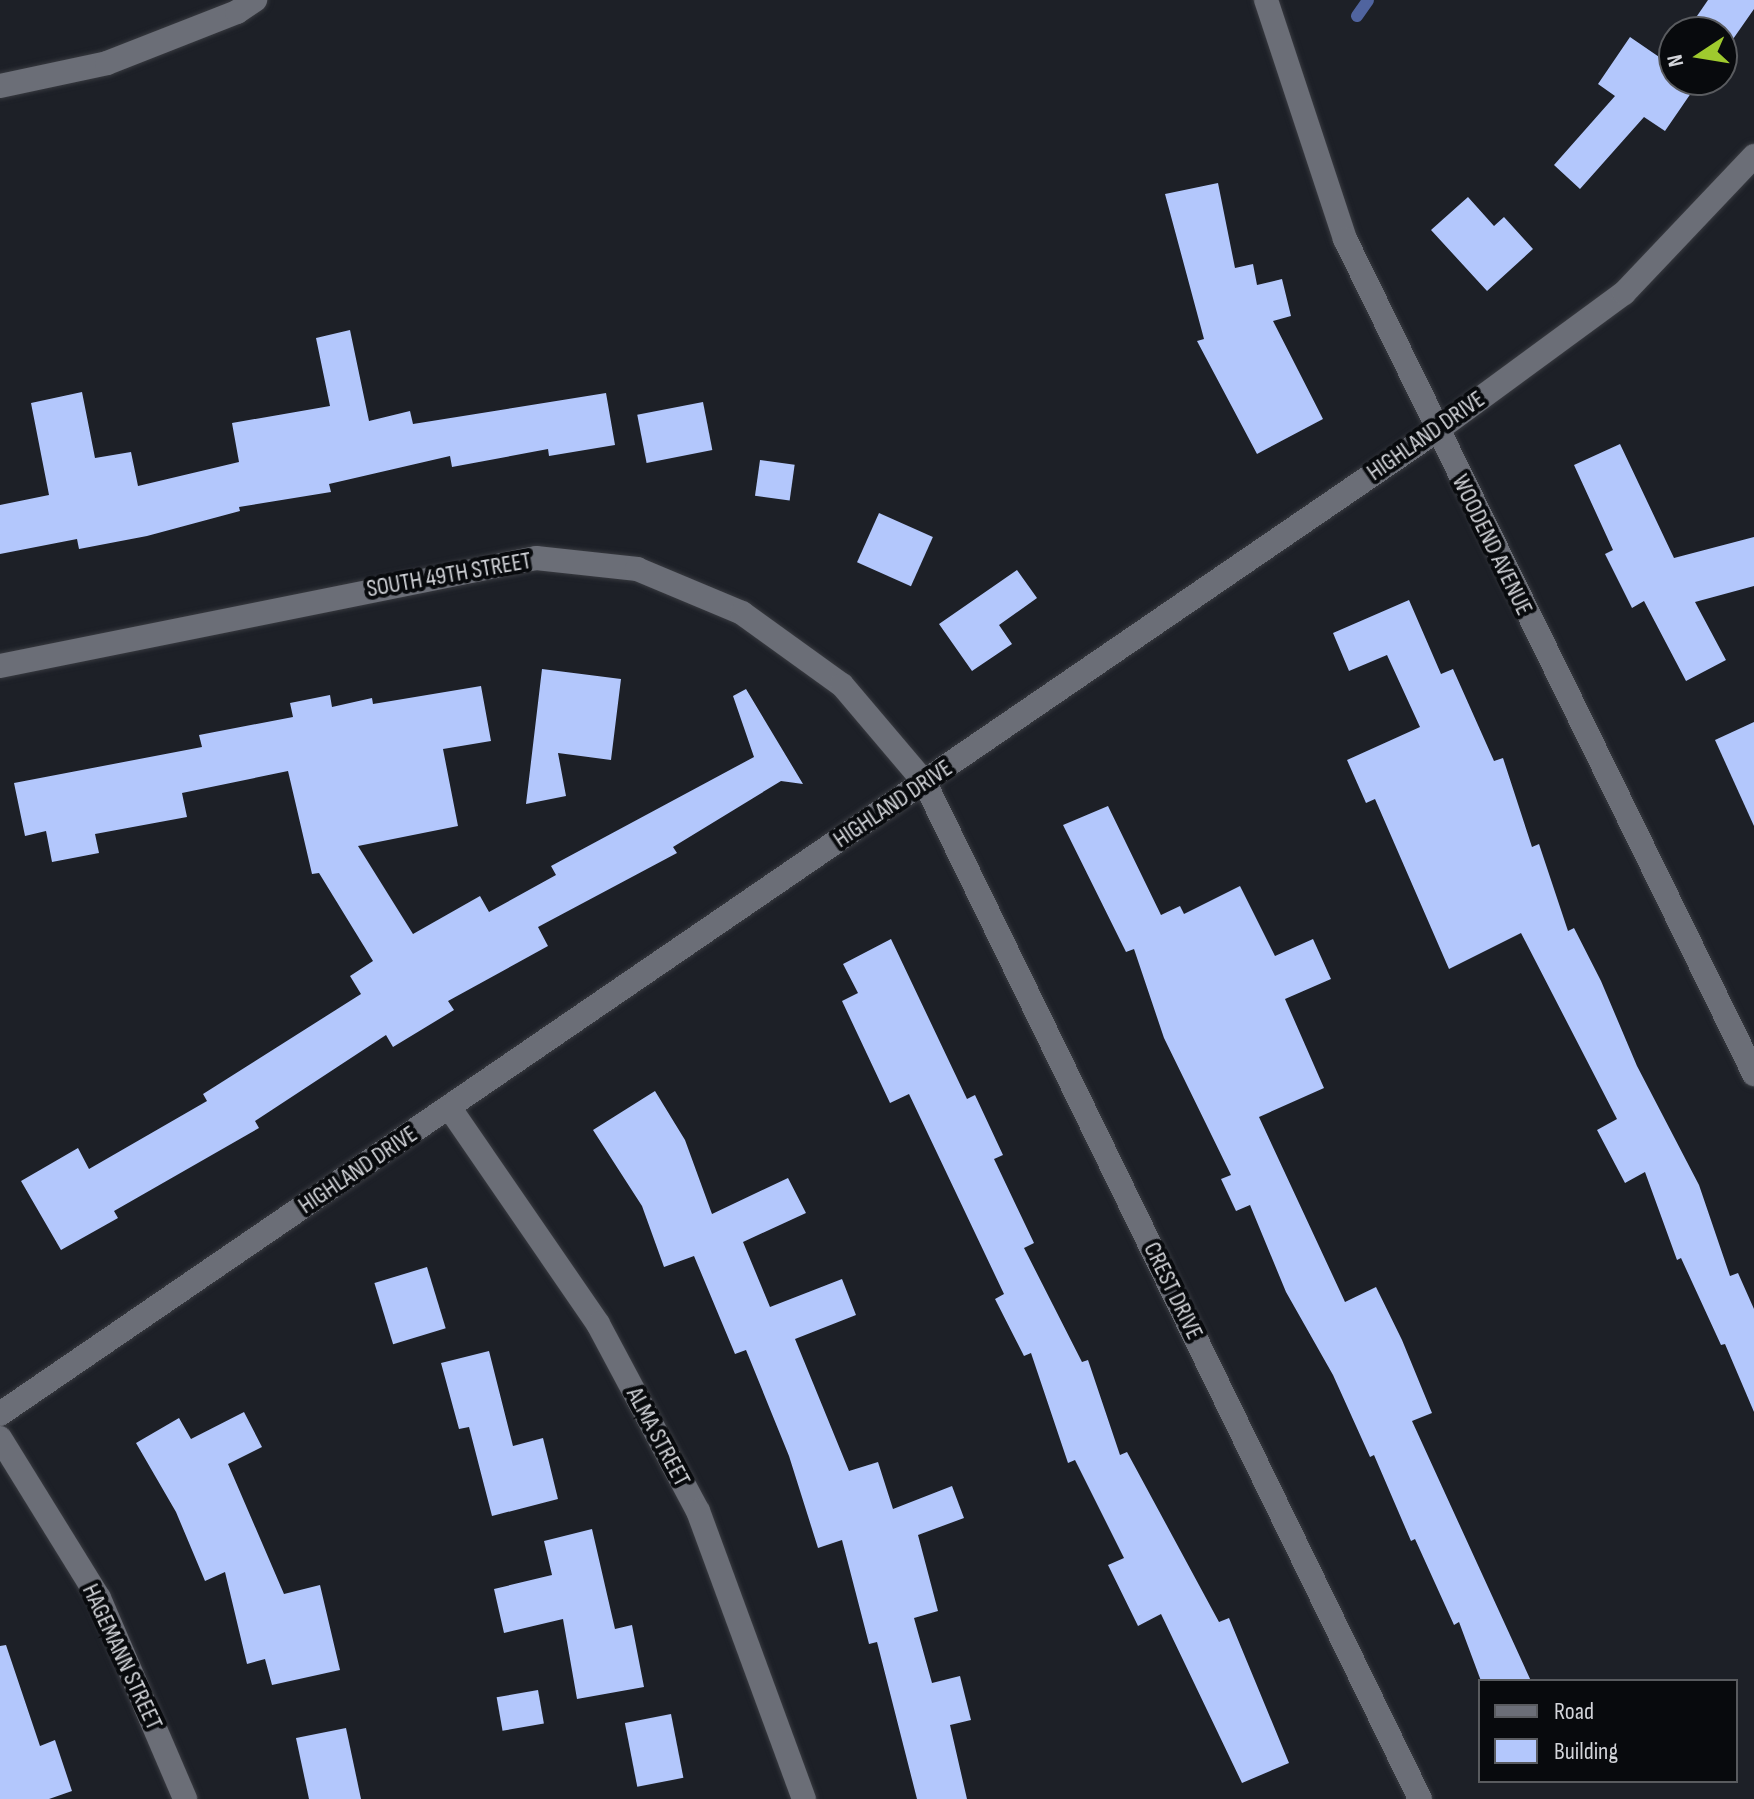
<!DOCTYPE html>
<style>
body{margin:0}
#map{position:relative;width:1754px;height:1799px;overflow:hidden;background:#1d2027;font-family:"Sofia Sans Condensed",sans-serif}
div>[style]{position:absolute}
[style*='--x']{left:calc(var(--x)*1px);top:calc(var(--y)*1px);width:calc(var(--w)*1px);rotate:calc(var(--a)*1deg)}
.stream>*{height:12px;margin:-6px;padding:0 6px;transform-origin:6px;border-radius:6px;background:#50649f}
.building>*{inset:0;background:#b3c7fc;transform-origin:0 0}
.roads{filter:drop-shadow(0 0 2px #383a40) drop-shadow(0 0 2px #383a40)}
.street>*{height:24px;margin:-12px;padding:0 12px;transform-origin:12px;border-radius:12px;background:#6b6e77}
span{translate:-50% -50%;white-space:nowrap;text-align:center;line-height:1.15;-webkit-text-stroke:8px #080a0d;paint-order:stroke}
.street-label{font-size:24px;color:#d3d5da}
.legend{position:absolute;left:1478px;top:1679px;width:260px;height:104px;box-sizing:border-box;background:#080a0d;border:2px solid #595b5f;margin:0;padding:10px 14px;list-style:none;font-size:24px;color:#d3d5da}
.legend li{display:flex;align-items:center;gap:16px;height:40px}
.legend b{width:40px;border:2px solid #595b5f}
.north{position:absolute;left:1658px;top:16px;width:80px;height:80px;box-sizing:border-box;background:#080a0d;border:2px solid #595b5f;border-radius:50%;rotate:258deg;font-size:22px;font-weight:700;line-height:32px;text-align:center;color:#d3d5da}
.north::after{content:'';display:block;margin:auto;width:28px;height:36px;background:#9fca2e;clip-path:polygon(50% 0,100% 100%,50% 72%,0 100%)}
</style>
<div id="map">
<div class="stream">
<i style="--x:1357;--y:16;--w:19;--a:-55"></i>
</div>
<div class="building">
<i style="clip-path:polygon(1708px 0,1754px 0,1754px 9px,1724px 52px,1722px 32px,1686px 32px)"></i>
<i style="clip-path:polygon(1630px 37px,1665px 61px,1674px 48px,1674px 80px,1700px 80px,1665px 131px,1644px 117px,1580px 189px,1554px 165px,1615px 96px,1598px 84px)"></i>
<i style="clip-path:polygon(1218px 183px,1235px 268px,1253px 264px,1257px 285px,1282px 279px,1291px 316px,1273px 321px,1323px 419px,1257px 454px,1197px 341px,1204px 339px,1165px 194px)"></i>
<i style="clip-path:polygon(1468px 197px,1494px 226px,1504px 217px,1533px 249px,1487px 291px,1431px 230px)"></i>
<i style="clip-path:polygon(350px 330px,369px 421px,410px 411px,413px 424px,606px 393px,615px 445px,549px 456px,548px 449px,452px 467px,450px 456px,329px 484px,331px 492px,239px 507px,240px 511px,147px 536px,79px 549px,77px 539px,0 554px,0 505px,49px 495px,31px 403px,82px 392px,95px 458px,131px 452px,138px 486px,239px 462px,232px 423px,330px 406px,316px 338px)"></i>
<i style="left:703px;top:402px;width:49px;height:67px;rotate:79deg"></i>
<i style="clip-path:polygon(1620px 444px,1674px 558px,1754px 537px,1754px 586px,1695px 602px,1726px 660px,1686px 681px,1644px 601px,1632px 608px,1605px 554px,1613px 550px,1574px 465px)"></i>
<i style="left:760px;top:460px;width:35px;height:36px;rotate:8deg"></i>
<i style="left:879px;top:513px;width:59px;height:54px;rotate:24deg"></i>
<i style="clip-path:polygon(1017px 570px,1037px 598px,999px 625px,1012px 644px,972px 671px,939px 624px)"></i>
<i style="clip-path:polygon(1409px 600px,1441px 674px,1453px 669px,1494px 761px,1503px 758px,1532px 847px,1539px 844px,1568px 931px,1574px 928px,1601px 981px,1637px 1066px,1699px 1185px,1730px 1276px,1738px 1273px,1754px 1309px,1754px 1412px,1725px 1344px,1721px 1345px,1681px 1258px,1677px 1260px,1645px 1172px,1625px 1183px,1597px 1130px,1617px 1119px,1521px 933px,1449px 969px,1375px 799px,1366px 803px,1347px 760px,1420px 727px,1387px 655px,1349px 671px,1333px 633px)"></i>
<i style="clip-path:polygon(542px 669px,621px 679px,611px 760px,558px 753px,566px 796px,526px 804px)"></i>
<i style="clip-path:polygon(481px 686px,491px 741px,443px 749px,458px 826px,358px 846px,413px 934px,480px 896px,489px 912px,556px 875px,551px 866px,754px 757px,733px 696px,746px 689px,803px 784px,781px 781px,673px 847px,677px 853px,538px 927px,548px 946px,448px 1001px,454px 1010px,393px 1047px,386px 1035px,255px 1121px,259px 1128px,114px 1211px,118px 1218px,61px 1250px,21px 1181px,78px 1148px,89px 1169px,207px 1101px,203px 1094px,361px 994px,350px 976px,373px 961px,319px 873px,312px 874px,288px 771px,182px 793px,187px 817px,95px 834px,99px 853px,52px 862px,46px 831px,25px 836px,14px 783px,202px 747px,199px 735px,293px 717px,290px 703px,330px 695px,332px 707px,372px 698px,373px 704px)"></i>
<i style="clip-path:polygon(1754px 722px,1754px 826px,1715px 740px)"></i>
<i style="clip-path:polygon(1108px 806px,1161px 915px,1180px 906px,1184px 914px,1240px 886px,1275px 956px,1313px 939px,1331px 979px,1285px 999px,1324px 1088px,1259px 1117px,1345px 1302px,1376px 1287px,1402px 1340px,1432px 1413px,1412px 1421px,1531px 1681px,1481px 1681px,1459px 1622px,1454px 1625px,1415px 1539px,1411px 1541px,1374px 1455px,1370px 1457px,1333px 1375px,1286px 1292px,1250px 1205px,1236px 1211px,1221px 1179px,1231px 1175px,1164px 1038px,1134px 949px,1126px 952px,1063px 825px)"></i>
<i style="clip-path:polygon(891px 939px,967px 1099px,975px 1095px,1003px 1155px,994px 1159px,1034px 1243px,1024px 1248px,1082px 1362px,1088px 1360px,1120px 1455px,1127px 1452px,1219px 1622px,1229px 1618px,1289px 1763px,1242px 1783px,1161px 1614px,1138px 1626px,1108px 1565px,1124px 1558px,1075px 1460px,1068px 1463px,1031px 1353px,1024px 1356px,995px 1299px,1004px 1294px,909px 1094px,890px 1103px,842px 1001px,858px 993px,843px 964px)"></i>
<i style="clip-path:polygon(655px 1091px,685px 1140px,712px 1214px,788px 1178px,806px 1213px,743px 1242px,770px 1307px,842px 1279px,856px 1315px,795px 1339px,849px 1471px,878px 1462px,893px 1509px,952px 1486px,964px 1518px,918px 1535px,938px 1611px,914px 1618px,932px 1683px,960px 1676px,971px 1720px,950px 1725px,967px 1799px,917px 1799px,877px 1642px,869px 1644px,842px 1540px,818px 1548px,789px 1456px,746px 1350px,735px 1354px,694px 1256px,664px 1267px,642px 1206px,593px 1130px)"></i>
<i style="left:427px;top:1267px;width:64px;height:55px;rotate:73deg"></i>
<i style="clip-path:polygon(489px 1351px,513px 1446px,543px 1438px,558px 1499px,492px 1516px,469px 1427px,459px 1429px,441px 1363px)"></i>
<i style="clip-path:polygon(244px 1412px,262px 1447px,228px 1464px,284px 1594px,320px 1585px,340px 1670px,272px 1685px,265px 1659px,247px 1664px,225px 1572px,205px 1581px,176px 1512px,136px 1443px,179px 1418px,191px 1439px)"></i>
<i style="clip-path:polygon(592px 1529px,615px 1629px,632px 1625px,644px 1687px,577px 1699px,563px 1619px,504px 1633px,494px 1589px,552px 1575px,544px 1541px)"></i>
<i style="clip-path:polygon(6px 1645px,40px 1746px,55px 1740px,72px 1791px,49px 1799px,0 1799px,0 1646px)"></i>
<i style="left:538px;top:1690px;width:34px;height:42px;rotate:80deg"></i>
<i style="left:671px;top:1714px;width:65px;height:47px;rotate:79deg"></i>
<i style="clip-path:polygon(346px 1728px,361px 1799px,309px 1799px,296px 1738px)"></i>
</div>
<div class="roads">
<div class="street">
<i style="--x:1266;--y:0;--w:252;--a:71.7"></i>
<i style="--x:1345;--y:239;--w:930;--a:63.9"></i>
<i style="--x:0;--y:86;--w:109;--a:-12.1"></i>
<i style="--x:107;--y:63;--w:140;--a:-21.4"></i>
<i style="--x:237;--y:12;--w:22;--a:-34"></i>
<i style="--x:0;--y:666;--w:547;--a:-11.39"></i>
<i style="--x:536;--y:558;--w:102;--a:6.2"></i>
<i style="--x:637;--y:569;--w:114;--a:22.7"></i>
<i style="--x:742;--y:613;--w:123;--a:35.8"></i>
<i style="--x:842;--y:685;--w:128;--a:49.7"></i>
<i style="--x:925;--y:783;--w:1130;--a:64.02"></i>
<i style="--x:449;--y:1107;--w:263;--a:55.5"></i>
<i style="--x:598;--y:1324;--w:212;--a:61.9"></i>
<i style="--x:698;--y:1511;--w:307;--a:69.8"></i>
<i style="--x:0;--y:1414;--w:1740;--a:-34.39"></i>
<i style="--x:1436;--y:431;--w:233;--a:-36.3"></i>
<i style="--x:1624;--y:293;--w:189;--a:-46.5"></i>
<i style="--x:0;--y:1438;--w:188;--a:58.3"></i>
<i style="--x:99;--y:1598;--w:219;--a:66.8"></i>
</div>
</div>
<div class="street-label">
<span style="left:1426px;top:436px;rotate:-35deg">HIGHLAND DRIVE</span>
<span style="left:1492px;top:545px;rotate:64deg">WOODEND AVENUE</span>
<span style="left:449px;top:575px;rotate:-10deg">SOUTH 49TH STREET</span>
<span style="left:893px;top:804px;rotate:-34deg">HIGHLAND DRIVE</span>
<span style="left:358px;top:1170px;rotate:-34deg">HIGHLAND DRIVE</span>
<span style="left:1173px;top:1291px;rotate:64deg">CREST DRIVE</span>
<span style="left:658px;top:1437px;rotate:62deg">ALMA STREET</span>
<span style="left:122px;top:1657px;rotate:65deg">HAGEMANN STREET</span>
</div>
<ul class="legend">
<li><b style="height:10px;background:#6b6e77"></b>Road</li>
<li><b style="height:22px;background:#b3c7fc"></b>Building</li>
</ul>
<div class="north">N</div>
</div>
